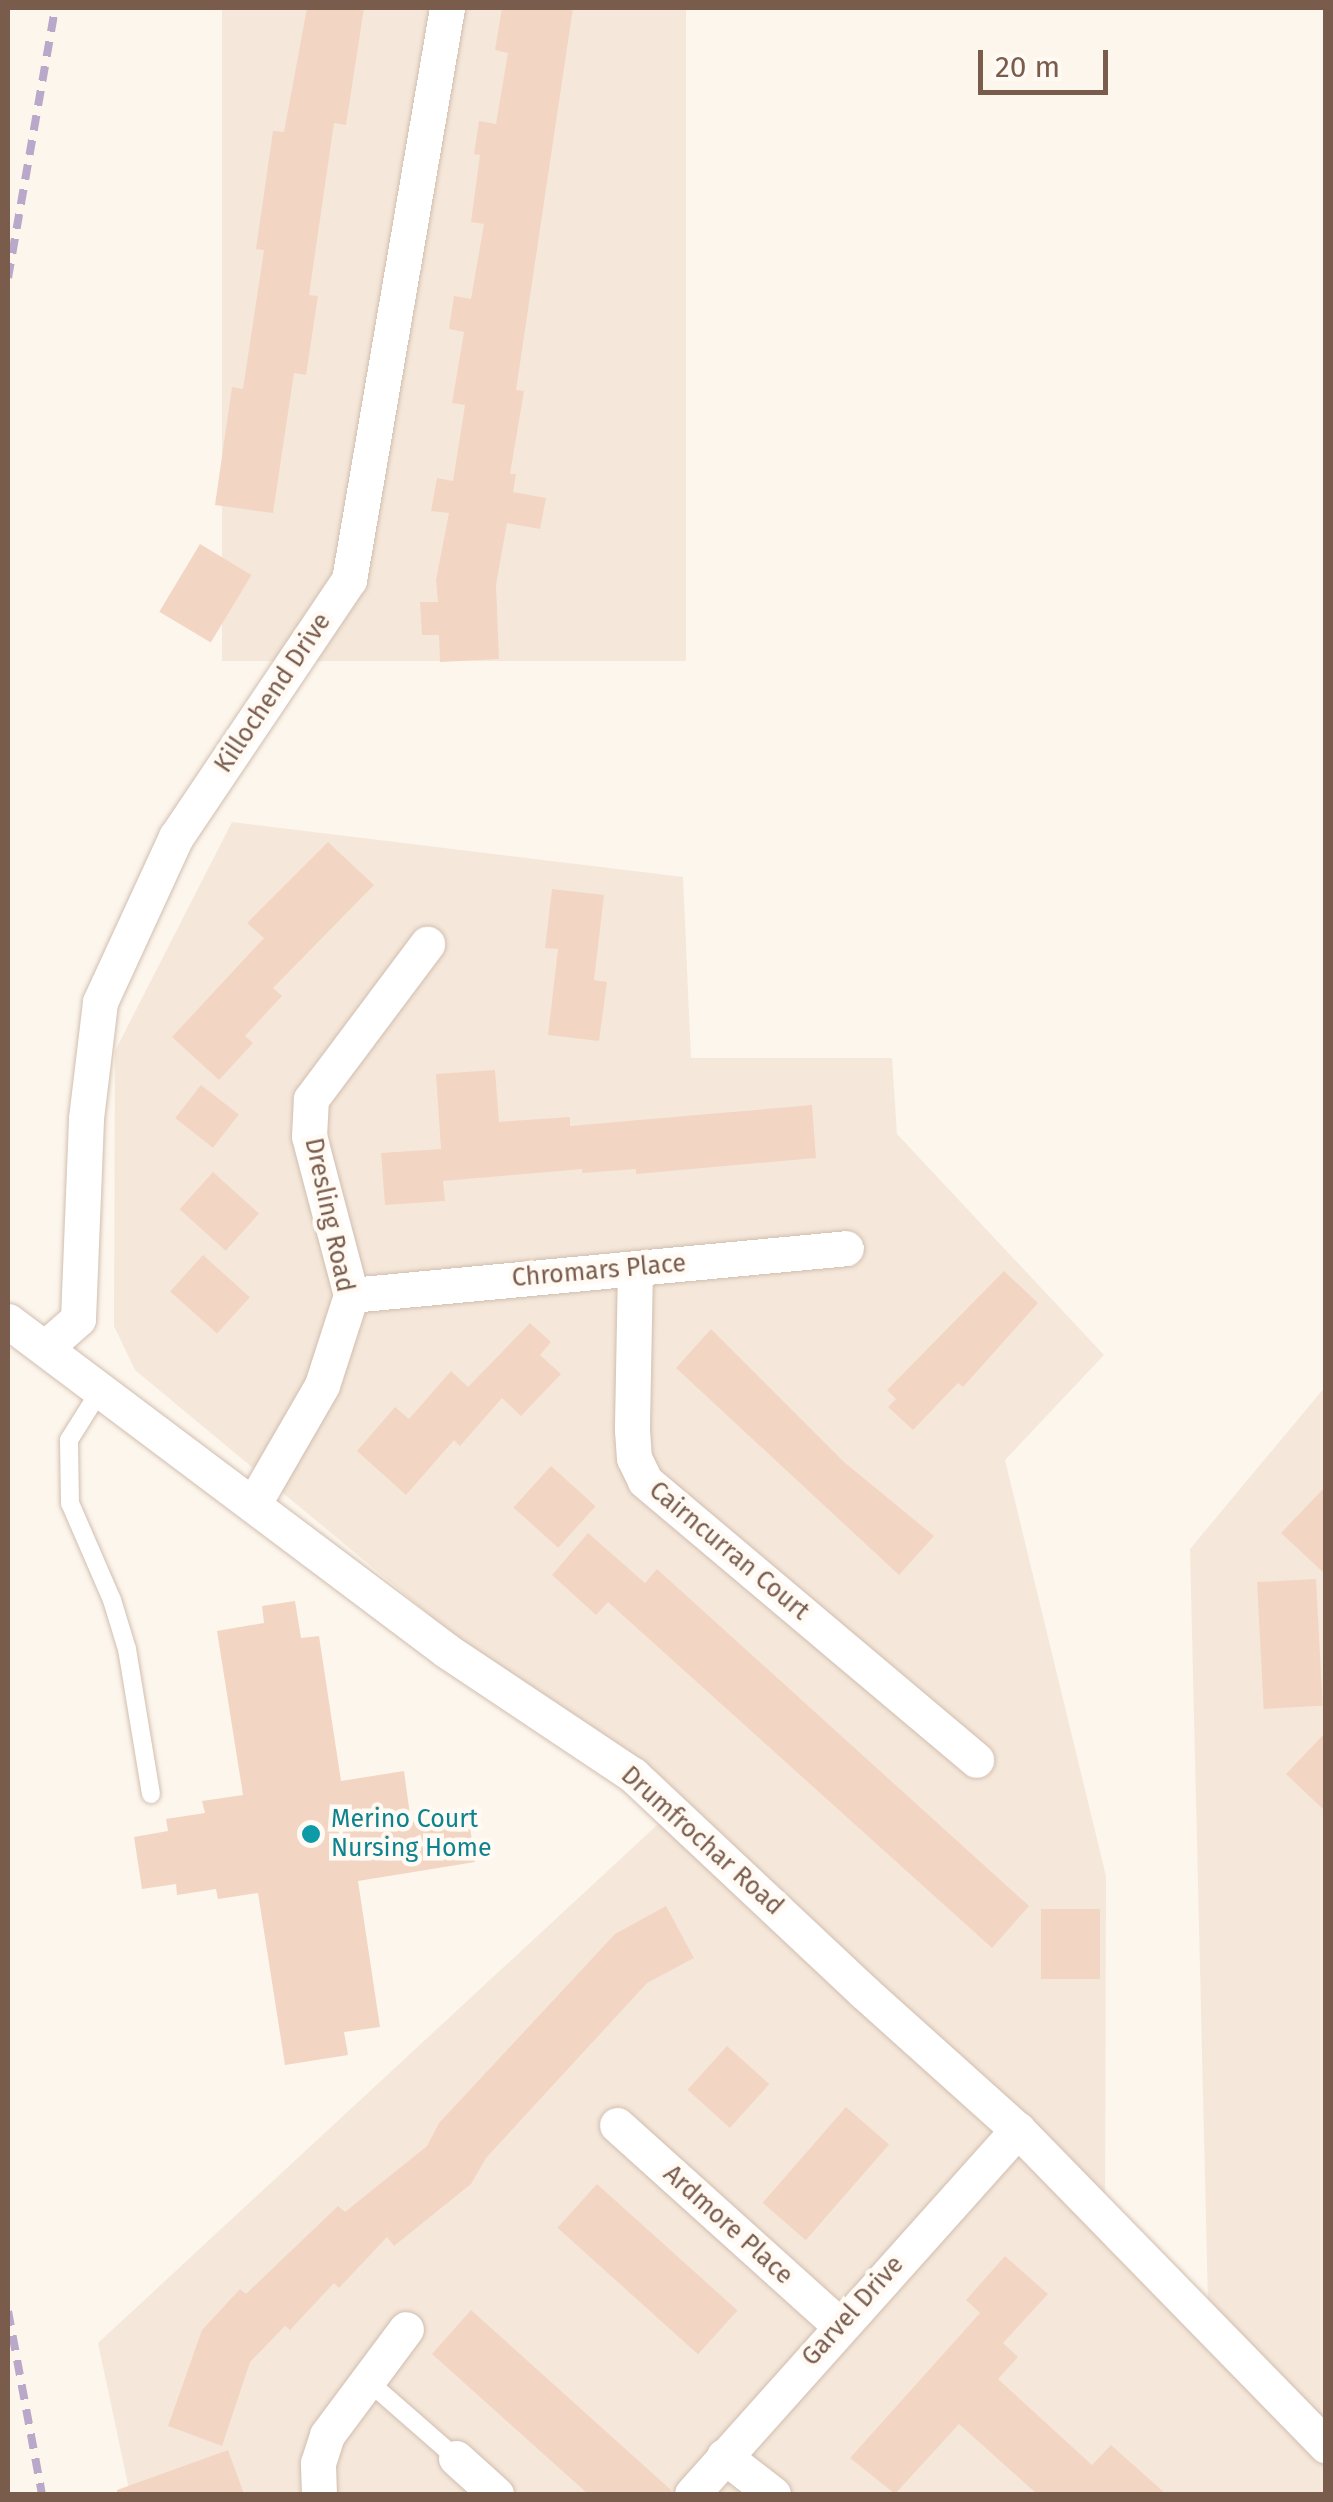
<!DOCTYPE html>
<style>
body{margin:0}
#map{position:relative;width:1333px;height:2502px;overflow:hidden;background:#fdf6ec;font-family:"Fira Sans",sans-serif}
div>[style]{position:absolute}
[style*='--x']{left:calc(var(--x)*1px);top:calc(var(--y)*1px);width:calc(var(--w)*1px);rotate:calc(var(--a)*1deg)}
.residential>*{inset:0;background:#f5e8da;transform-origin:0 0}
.building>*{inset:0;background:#f3d5c3;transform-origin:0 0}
.roads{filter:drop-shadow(0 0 2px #d1beb0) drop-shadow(0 0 2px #d1beb0)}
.service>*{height:18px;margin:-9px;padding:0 9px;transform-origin:9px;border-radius:9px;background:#fff}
.minor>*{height:35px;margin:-17.5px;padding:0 17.5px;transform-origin:17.5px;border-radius:17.5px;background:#fff}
.rail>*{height:8px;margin-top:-4px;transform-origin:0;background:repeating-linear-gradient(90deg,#b9a8c9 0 15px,transparent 0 25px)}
.dots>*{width:28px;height:28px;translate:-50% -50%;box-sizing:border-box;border:5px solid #fffaf3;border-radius:50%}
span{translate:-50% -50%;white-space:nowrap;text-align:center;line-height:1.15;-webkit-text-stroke:9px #fffaf3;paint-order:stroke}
.street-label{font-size:25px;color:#7a5c4d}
.culture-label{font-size:25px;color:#0d838f}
.left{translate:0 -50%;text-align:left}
.frame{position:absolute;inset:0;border:10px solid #7a5c4d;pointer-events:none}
.scale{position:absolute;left:978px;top:50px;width:130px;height:45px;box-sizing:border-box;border:5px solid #7a5c4d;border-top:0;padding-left:12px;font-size:30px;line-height:35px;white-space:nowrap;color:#7a5c4d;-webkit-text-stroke:8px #fffaf3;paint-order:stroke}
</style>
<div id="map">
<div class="residential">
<i style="left:222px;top:8px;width:464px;height:653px"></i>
<i style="clip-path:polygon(232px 822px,683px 877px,691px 1058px,892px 1058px,897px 1134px,1104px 1355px,1005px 1460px,1106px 1876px,1105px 2246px,1209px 2347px,1190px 1549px,1325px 1387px,1325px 2494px,130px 2494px,98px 2343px,669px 1814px,135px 1370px,114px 1326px,115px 1051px)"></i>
</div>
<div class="building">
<i style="clip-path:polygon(307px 8px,364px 8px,346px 125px,334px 123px,309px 295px,318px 296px,306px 375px,294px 373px,273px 513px,215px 505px,232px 387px,243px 389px,264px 250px,256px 249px,273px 131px,284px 132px)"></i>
<i style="clip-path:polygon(502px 8px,573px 8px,516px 390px,524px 391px,510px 474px,516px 474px,513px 492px,546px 498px,540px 529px,507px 523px,496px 585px,499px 659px,440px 662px,439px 635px,422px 635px,420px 602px,438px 602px,436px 580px,449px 513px,431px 511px,437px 478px,453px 481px,465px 405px,452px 403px,464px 332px,449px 329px,454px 296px,471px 299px,484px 224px,471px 222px,480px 155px,474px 154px,479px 121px,496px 124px,508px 53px,495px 50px)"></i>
<i style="left:200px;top:544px;width:60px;height:79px;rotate:31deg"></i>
<i style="clip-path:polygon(328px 842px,374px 885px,273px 988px,282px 996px,245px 1036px,253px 1043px,219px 1080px,172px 1037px,264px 938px,247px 923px)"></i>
<i style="clip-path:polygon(552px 889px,604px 895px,594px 980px,607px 982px,599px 1041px,548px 1035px,558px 949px,545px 948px)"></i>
<i style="clip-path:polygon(495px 1070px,499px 1122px,570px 1117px,570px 1126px,812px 1105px,816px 1158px,636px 1174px,636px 1169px,582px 1173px,582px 1169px,443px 1181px,445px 1201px,385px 1205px,381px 1153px,441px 1149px,436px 1074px)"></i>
<i style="left:201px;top:1085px;width:48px;height:42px;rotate:38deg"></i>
<i style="left:213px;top:1172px;width:62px;height:50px;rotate:42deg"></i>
<i style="left:203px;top:1255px;width:63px;height:49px;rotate:42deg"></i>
<i style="clip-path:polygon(1004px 1271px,1038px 1303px,963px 1387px,958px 1383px,913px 1430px,888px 1407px,896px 1399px,887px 1390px)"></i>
<i style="clip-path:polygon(530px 1323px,551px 1342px,540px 1355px,561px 1374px,521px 1416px,502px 1398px,460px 1446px,454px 1440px,406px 1495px,357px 1451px,395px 1407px,409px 1419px,451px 1371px,468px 1387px)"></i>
<i style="clip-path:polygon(711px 1329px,844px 1462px,934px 1536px,899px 1575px,676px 1368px)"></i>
<i style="left:551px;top:1466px;width:60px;height:56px;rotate:42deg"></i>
<i style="clip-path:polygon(1326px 1486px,1326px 1575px,1281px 1533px)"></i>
<i style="clip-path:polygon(588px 1533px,645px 1583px,657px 1569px,1029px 1906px,992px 1948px,608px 1602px,596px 1615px,552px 1575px)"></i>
<i style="left:1316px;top:1579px;width:127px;height:59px;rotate:87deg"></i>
<i style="clip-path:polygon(295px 1601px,301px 1638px,319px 1636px,341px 1781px,404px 1771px,411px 1822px,468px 1813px,475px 1862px,358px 1881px,380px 2027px,344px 2032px,348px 2055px,285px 2065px,258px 1893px,218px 1899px,216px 1889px,177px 1895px,176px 1884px,142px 1889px,134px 1837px,168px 1831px,166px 1819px,205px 1813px,202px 1801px,243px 1795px,217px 1631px,264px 1623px,262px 1606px)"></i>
<i style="clip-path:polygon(1326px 1732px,1326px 1812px,1286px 1774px)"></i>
<i style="clip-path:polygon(666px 1906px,694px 1958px,647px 1983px,486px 2158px,471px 2184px,394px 2246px,387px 2237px,339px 2288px,334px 2283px,290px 2330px,285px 2326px,250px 2362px,222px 2446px,168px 2426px,202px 2330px,240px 2289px,246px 2294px,338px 2206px,345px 2212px,427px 2146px,439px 2123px,615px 1934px)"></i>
<i style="left:1041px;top:1909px;width:59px;height:70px"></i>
<i style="left:727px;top:2046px;width:57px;height:59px;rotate:42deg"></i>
<i style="left:846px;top:2107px;width:57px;height:127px;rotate:41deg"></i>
<i style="left:597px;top:2184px;width:189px;height:59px;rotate:42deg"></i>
<i style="clip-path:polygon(1005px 2256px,1048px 2294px,1003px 2343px,1018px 2357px,998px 2379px,1092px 2465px,1111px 2445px,1166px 2494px,1037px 2494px,959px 2424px,895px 2494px,850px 2458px,980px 2313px,966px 2300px)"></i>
<i style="clip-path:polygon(471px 2310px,671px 2490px,671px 2494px,588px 2494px,432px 2354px)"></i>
<i style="clip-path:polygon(228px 2450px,244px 2494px,117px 2494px,117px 2490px)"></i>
</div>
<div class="roads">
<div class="service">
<i style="--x:101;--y:1389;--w:60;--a:122.1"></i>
<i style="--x:69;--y:1440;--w:63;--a:89.1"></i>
<i style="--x:70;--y:1503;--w:106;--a:66.6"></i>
<i style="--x:112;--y:1600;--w:51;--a:73"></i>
<i style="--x:127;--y:1649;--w:147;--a:80.6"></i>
<i style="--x:368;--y:2381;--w:117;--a:41.2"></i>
</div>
<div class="minor">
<i style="--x:635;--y:1268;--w:162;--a:91.1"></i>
<i style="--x:632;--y:1430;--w:28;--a:86"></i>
<i style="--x:634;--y:1458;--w:25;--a:64"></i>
<i style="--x:645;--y:1481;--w:433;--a:40.1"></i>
<i style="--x:351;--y:1295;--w:497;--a:-5.4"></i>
<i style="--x:8;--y:1321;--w:549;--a:36.93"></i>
<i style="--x:447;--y:1651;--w:224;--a:33.7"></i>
<i style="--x:633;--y:1775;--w:317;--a:43.2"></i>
<i style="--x:864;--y:1992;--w:207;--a:41.9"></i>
<i style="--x:1018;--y:2130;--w:441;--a:45.7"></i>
<i style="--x:45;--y:1348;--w:44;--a:-41.3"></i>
<i style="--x:78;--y:1319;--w:201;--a:-87.7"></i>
<i style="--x:86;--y:1118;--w:117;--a:-83.1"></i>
<i style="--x:100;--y:1002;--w:182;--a:-65.3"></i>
<i style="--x:176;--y:837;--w:310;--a:-56.1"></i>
<i style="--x:349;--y:580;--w:580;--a:-80.28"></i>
<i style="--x:254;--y:1503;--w:136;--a:-60"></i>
<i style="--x:322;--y:1385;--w:95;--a:-72.1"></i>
<i style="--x:351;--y:1295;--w:164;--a:-104.8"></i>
<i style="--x:309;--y:1136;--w:37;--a:-87"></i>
<i style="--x:311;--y:1099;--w:194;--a:-53.2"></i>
<i style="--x:617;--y:2125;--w:299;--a:42"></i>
<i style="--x:724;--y:2456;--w:62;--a:37.8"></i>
<i style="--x:456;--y:2458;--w:54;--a:42"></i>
<i style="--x:319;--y:2494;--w:31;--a:-92"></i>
<i style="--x:318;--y:2463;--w:29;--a:-72"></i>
<i style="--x:327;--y:2435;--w:132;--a:-53.3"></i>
<i style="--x:692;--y:2494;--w:489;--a:-48.2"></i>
</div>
</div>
<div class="rail">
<i style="--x:8;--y:278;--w:274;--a:-80.1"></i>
<i style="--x:8;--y:2311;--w:186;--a:79.5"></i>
</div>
<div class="dots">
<i style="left:311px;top:1834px;background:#0f9aa8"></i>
</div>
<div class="street-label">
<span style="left:273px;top:693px;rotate:-56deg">Killochend Drive</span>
<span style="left:329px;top:1215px;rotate:78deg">Dresling Road</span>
<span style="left:599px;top:1271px;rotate:-5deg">Chromars Place</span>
<span style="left:729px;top:1551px;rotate:40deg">Cairncurran Court</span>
<span style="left:702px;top:1841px;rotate:42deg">Drumfrochar Road</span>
<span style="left:728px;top:2225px;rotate:42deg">Ardmore Place</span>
<span style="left:853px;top:2311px;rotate:-48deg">Garvel Drive</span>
</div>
<div class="culture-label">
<span class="left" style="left:331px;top:1834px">Merino Court<br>Nursing Home</span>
</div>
<div class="frame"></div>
<div class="scale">20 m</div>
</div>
